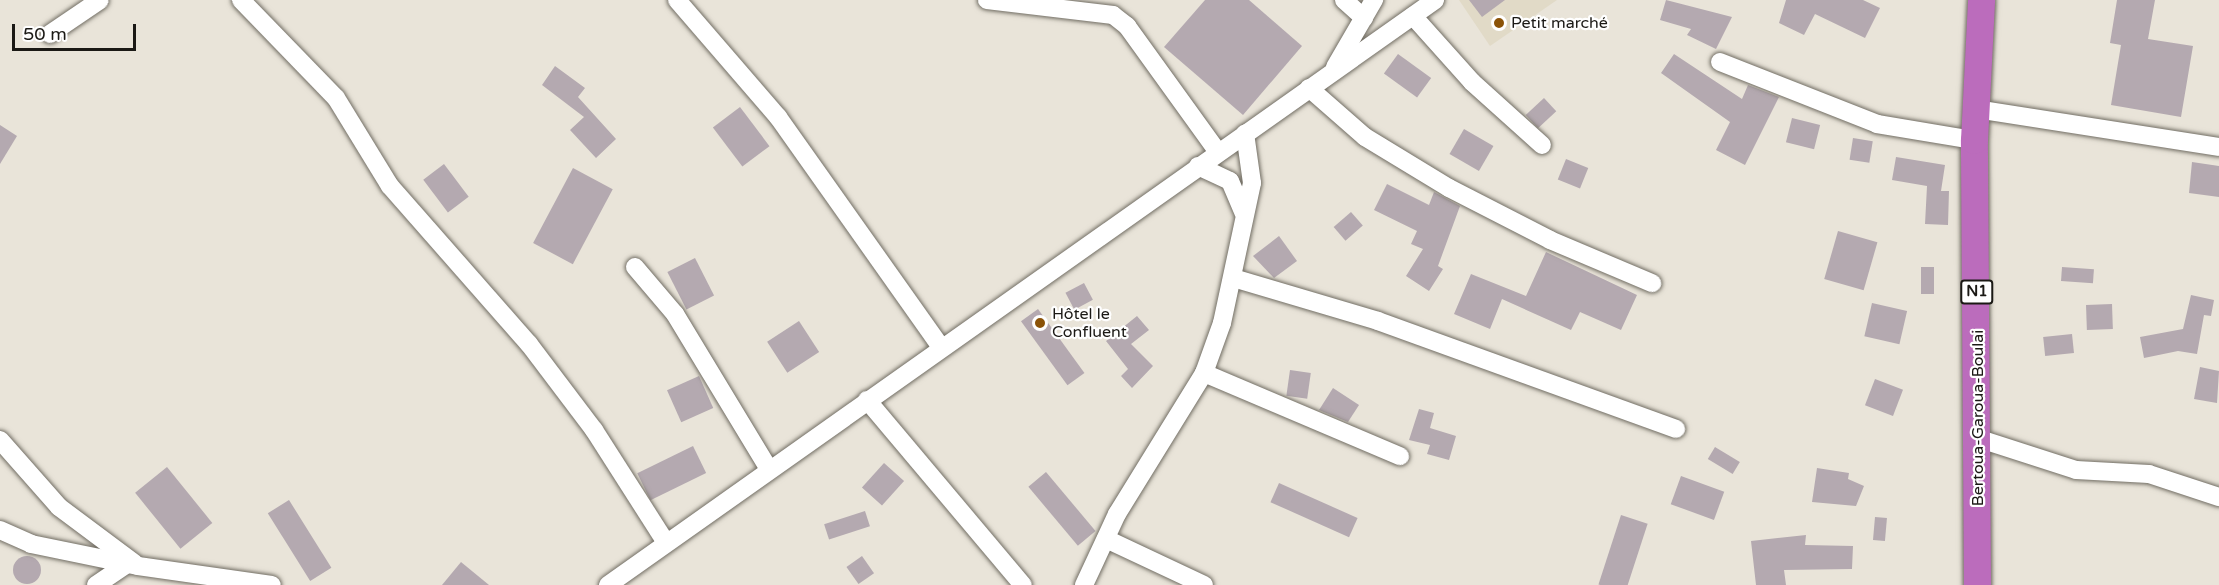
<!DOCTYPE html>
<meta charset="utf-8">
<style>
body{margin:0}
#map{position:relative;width:2219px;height:585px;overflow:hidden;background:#e9e4d9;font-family:"Varela Round",sans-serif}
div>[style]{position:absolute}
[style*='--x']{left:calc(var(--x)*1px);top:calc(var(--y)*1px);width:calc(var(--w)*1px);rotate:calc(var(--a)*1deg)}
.built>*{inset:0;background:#e1dac7}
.building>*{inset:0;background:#b4a9b0;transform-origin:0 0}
.round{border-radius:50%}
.roads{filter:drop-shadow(0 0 2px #716d63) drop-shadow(0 0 2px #716d63)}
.minor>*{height:18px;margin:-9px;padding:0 9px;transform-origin:9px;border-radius:9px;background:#fff}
.highway>*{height:27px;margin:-13.5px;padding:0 13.5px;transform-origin:13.5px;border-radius:13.5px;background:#bb6cbc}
.dots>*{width:16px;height:16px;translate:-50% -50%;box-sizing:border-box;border:3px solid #fff;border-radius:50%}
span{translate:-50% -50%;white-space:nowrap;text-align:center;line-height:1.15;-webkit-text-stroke:4.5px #fff;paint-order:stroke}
.shield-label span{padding:2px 4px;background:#fff;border:2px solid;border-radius:4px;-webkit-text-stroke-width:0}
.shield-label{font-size:15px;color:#1b1915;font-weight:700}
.poi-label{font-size:16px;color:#1b1915}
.left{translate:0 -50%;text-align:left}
.street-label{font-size:16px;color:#1b1915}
.scale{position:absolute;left:12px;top:24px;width:124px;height:27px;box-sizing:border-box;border:3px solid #1b1915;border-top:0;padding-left:8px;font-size:18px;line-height:21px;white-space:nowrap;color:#1b1915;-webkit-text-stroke:4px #fff;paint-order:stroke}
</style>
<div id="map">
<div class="built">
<i style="clip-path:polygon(1459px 0,1557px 0,1490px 46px)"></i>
</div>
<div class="building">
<i style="clip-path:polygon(1205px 0,1249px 0,1302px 46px,1243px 115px,1164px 47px)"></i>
<i style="clip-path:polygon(1469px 0,1505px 0,1482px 17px)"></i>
<i style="clip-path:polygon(1666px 0,1732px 17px,1716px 49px,1687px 35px,1691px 29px,1660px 20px)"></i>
<i style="clip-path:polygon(1786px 0,1863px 0,1880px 8px,1865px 38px,1815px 14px,1804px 35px,1779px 23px)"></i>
<i style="clip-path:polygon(2117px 0,2155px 0,2148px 39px,2193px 46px,2181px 117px,2111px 105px,2121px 45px,2110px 43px)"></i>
<i style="left:1398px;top:54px;width:41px;height:24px;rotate:36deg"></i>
<i style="clip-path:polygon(1674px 54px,1742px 99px,1748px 85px,1779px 97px,1745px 165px,1716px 150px,1730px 122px,1661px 73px)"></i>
<i style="clip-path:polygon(555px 66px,585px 88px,578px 97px,616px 139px,596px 158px,570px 130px,584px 117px,542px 85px)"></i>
<i style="left:1544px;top:98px;width:18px;height:25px;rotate:47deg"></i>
<i style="left:740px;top:107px;width:49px;height:34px;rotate:53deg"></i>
<i style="left:1792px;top:118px;width:29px;height:25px;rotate:14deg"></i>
<i style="clip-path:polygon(0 125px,17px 136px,0 164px)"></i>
<i style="left:1464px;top:129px;width:34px;height:29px;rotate:30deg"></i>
<i style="left:1853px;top:138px;width:20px;height:22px;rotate:9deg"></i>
<i style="clip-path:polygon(1896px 157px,1945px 165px,1941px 191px,1949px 191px,1948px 225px,1925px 224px,1927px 186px,1892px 180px)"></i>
<i style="left:1566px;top:159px;width:24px;height:22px;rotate:22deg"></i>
<i style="clip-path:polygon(2192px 162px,2219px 166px,2219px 197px,2189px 193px)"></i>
<i style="left:444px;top:164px;width:41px;height:26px;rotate:53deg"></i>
<i style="left:573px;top:168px;width:45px;height:85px;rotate:28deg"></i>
<i style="clip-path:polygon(1387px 184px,1429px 205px,1434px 192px,1460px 206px,1438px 266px,1443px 269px,1429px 291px,1406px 276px,1423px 249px,1411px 244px,1417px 231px,1374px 210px)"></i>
<i style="left:1351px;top:212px;width:18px;height:23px;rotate:49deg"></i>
<i style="left:1838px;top:231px;width:41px;height:50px;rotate:16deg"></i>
<i style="clip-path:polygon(1279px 236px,1297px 261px,1274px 278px,1253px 256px)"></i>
<i style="clip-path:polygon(1546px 252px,1637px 295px,1621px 330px,1580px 312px,1571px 330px,1502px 299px,1490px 329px,1454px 314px,1471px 274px,1526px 296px)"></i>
<i style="left:695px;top:258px;width:42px;height:31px;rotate:63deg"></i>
<i style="left:1921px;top:267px;width:13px;height:27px"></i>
<i style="left:2062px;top:267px;width:32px;height:14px;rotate:4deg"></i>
<i style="left:1084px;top:283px;width:19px;height:21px;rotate:62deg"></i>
<i style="clip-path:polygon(2191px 295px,2214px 300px,2211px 316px,2204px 315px,2197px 354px,2178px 351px,2144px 358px,2140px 337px,2183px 329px)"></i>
<i style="left:1872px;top:303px;width:36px;height:34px;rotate:13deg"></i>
<i style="left:2112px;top:304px;width:25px;height:26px;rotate:88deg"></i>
<i style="left:1038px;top:309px;width:79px;height:21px;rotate:54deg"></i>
<i style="clip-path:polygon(1137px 316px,1149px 330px,1131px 344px,1153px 366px,1132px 388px,1121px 376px,1128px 369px,1106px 341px)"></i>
<i style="left:799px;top:321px;width:37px;height:38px;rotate:57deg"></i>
<i style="left:2072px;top:334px;width:19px;height:29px;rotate:84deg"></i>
<i style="clip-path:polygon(2200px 367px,2219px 371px,2217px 403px,2194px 399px)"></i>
<i style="left:1290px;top:370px;width:21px;height:26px;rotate:8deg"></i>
<i style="left:699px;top:376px;width:35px;height:35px;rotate:66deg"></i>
<i style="left:1875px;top:379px;width:30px;height:28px;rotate:21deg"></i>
<i style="clip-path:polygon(1333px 388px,1359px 405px,1348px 422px,1319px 410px)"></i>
<i style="clip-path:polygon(1419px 409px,1434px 413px,1430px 428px,1456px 436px,1449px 460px,1427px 454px,1430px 445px,1409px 440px)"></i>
<i style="left:693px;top:446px;width:30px;height:62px;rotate:64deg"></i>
<i style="left:1715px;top:447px;width:29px;height:14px;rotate:31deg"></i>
<i style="left:884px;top:463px;width:27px;height:33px;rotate:42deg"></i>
<i style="left:167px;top:467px;width:72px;height:41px;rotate:51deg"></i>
<i style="clip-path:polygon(1817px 468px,1849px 473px,1848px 479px,1864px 486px,1856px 506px,1812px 502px)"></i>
<i style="left:1046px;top:472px;width:77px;height:23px;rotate:50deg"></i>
<i style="left:1681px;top:476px;width:46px;height:30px;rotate:20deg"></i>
<i style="left:1279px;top:483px;width:86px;height:21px;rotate:24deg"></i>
<i style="left:289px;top:500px;width:80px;height:25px;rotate:58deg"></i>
<i style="left:865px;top:511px;width:16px;height:43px;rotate:72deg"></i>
<i style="left:1621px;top:515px;width:28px;height:73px;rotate:18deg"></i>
<i style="left:1875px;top:517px;width:12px;height:23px;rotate:5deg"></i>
<i style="clip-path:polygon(1806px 535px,1805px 545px,1853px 546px,1852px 569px,1784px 570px,1786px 585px,1756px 585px,1751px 541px)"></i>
<i class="round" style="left:13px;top:556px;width:28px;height:28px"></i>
<i style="left:862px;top:556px;width:21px;height:19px;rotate:55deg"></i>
<i style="clip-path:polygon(461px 562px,489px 585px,442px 585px)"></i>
</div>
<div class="roads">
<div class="minor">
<i style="--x:241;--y:0;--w:136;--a:45.9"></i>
<i style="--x:336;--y:98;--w:103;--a:58.5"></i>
<i style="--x:390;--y:186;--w:210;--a:48.7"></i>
<i style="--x:529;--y:344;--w:108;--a:52.9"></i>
<i style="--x:594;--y:430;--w:132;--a:57.4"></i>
<i style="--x:677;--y:0;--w:155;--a:49.2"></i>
<i style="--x:778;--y:117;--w:282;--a:54.7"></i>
<i style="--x:987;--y:0;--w:127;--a:6.8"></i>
<i style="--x:1113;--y:15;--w:18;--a:38"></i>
<i style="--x:1127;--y:26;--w:155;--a:54.2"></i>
<i style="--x:1344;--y:0;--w:27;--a:42"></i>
<i style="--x:1413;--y:16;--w:89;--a:48.2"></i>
<i style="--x:1472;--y:82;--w:94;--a:42"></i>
<i style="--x:50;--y:34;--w:60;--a:-34.2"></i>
<i style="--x:1720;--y:62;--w:169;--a:21.5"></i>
<i style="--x:1877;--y:124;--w:98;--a:9.4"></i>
<i style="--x:1335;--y:67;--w:78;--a:-59.8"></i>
<i style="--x:1309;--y:88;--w:74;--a:41.2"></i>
<i style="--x:1365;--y:137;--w:98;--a:31.3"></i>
<i style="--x:1449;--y:188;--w:114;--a:27.2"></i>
<i style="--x:1550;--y:240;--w:111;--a:22.9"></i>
<i style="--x:1976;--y:109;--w:246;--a:8.9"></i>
<i style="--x:1198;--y:166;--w:35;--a:25"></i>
<i style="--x:1230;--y:181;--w:34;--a:67"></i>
<i style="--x:635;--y:267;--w:62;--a:49.6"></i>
<i style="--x:675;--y:314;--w:181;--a:58.8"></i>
<i style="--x:1233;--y:278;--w:151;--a:16.5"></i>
<i style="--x:1378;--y:321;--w:317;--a:19.9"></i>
<i style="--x:1204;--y:373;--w:213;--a:23"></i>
<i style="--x:867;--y:400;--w:242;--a:49.9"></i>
<i style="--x:1980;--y:439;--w:101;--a:17.9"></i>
<i style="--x:2076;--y:470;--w:73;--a:3.1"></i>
<i style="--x:2149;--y:474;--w:74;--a:18.2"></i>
<i style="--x:0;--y:440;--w:89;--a:48.6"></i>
<i style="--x:59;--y:507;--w:94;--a:36.7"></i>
<i style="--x:0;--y:530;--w:34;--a:24"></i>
<i style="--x:31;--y:544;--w:109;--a:11.6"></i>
<i style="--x:138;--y:566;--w:135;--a:8.1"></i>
<i style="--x:1106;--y:539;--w:108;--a:25.1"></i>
<i style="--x:96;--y:585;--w:37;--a:-34"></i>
<i style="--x:608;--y:585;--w:1013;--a:-35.27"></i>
<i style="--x:1084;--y:585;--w:78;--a:-65.1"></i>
<i style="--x:1117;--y:514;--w:166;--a:-58.3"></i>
<i style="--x:1204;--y:373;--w:53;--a:-70.2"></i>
<i style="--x:1222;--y:323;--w:143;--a:-77.9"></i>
<i style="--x:1252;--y:183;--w:50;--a:-98"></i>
</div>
<div class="highway">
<i style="--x:1977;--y:585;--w:445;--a:-90.4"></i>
<i style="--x:1974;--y:140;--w:140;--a:-87.1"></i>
</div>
</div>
<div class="dots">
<i style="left:1499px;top:23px;background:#8b5308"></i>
<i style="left:1040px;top:323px;background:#8b5308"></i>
</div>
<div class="shield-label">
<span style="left:1977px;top:292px">N1</span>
</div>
<div class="poi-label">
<span class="left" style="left:1511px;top:23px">Petit marché</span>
<span class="left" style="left:1052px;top:323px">Hôtel le<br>Confluent</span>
</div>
<div class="street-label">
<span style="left:1978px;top:418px;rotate:-90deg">Bertoua-Garoua-Boulai</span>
</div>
<div class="scale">50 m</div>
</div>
